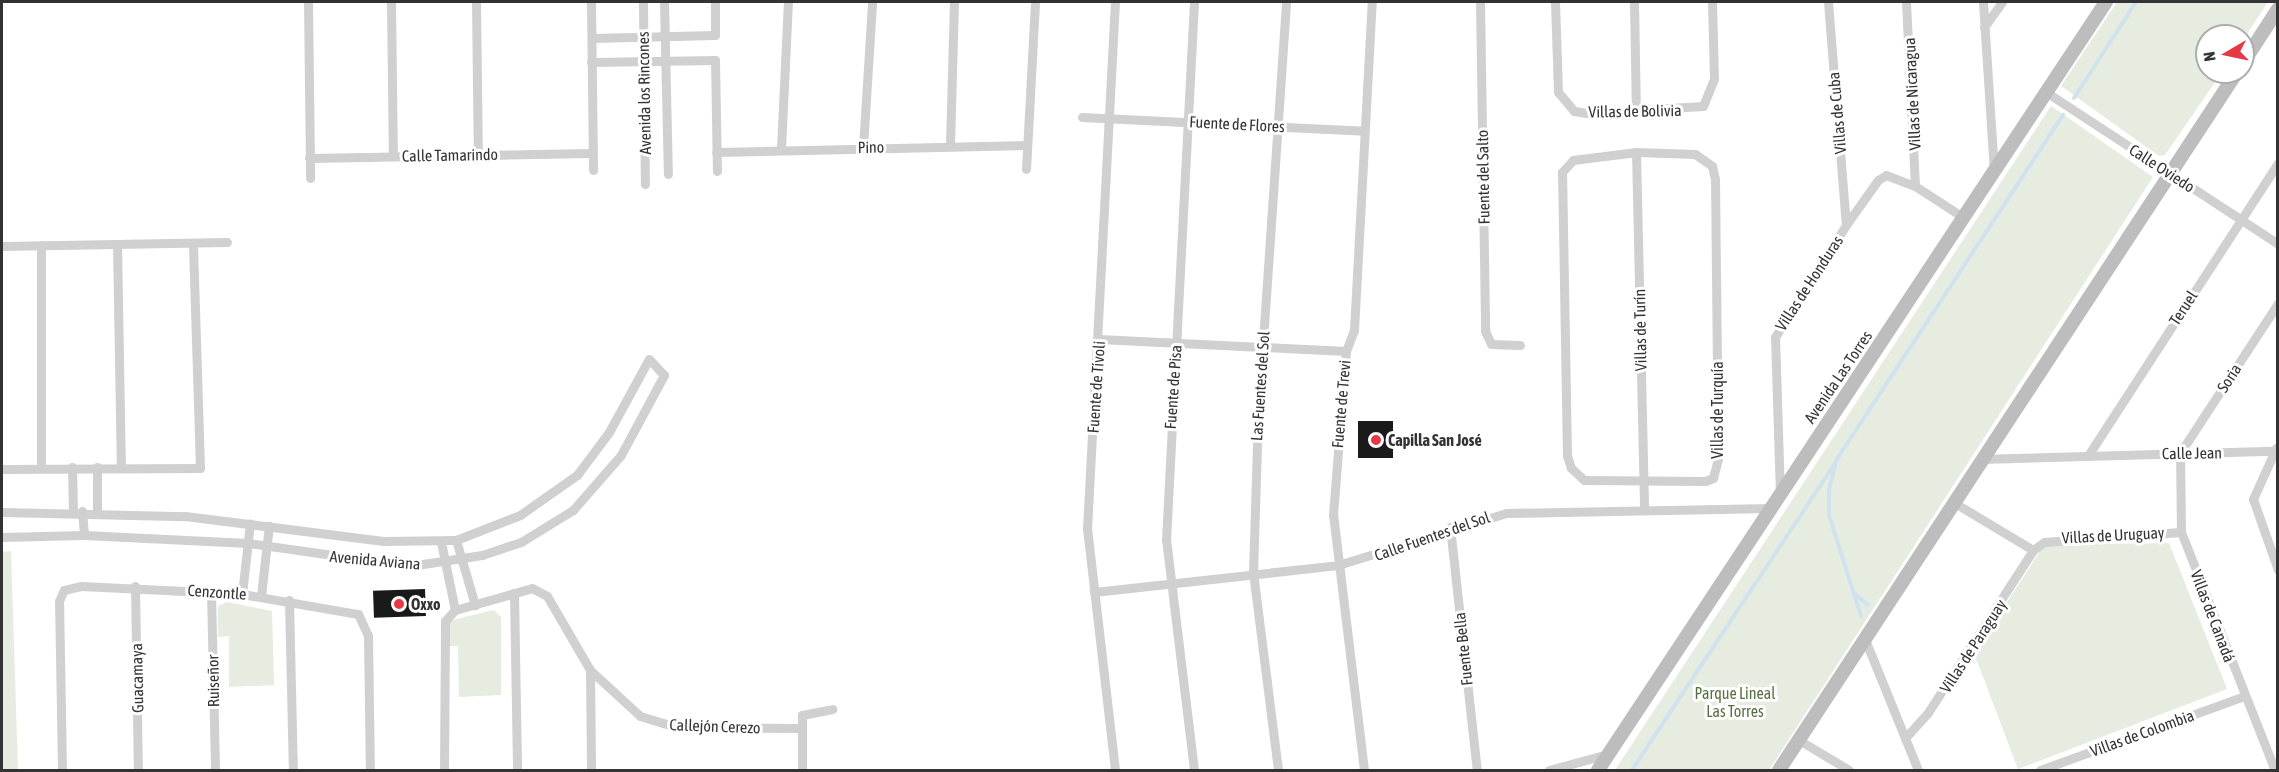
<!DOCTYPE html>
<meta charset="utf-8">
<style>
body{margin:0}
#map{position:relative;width:2279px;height:772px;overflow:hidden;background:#fff;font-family:"Asap Condensed",sans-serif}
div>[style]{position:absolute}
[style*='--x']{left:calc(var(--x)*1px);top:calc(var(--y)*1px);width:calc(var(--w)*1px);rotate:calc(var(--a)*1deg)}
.green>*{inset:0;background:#e6ecdf}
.stream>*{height:4px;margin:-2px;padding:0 2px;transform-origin:2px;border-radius:2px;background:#cfe2ee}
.building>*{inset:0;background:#1a1a1a;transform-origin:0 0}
.street>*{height:9px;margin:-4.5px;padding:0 4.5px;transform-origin:4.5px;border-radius:4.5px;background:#d0d0d0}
.secondary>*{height:14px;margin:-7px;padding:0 7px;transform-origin:7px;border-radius:7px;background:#bdbdbd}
.dots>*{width:16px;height:16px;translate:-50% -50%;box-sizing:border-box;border:3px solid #fff;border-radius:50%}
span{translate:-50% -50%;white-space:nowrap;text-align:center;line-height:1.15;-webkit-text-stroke:6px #fff;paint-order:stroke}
.street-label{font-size:16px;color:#333}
.poi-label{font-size:16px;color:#333;font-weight:700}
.left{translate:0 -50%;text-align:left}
.park-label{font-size:16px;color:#56703f}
.frame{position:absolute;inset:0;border:3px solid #333;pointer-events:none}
.north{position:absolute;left:2195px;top:24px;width:60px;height:60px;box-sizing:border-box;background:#fff;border:2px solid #adadad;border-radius:50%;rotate:261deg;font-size:16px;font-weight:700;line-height:24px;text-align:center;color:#333}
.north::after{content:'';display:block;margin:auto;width:21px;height:27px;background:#e63946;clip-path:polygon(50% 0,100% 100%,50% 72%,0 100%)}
</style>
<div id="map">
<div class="green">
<i style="clip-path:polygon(2117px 2px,2268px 2px,2243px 40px,2243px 36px,2207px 36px,2207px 72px,2222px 72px,2165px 155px,2159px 156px,2061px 86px)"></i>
<i style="clip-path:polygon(2051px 106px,2153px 177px,1769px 770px,1615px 770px)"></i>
<i style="clip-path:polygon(2169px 543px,2227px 689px,2018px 769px,1974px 653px,2044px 545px)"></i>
<i style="clip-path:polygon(11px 551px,18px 770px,2px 770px,2px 552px)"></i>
<i style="clip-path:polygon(227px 602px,272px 611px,274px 685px,229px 687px,229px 636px,218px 637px,218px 606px)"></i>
<i style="clip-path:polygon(494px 610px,501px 617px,501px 695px,459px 697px,458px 646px,448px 646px,449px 621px)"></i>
</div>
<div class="stream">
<i style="--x:2074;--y:98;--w:114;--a:-57.1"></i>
<i style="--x:1855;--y:594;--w:17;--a:40"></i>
<i style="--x:1861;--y:616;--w:106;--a:-107.6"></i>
<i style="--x:1829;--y:515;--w:25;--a:-90"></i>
<i style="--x:1829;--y:490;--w:32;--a:-76"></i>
<i style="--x:1837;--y:459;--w:412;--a:-56.7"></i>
<i style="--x:1632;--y:770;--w:368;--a:-56.5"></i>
</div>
<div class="building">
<i style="left:1358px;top:421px;width:35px;height:37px"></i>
<i style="left:425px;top:589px;width:27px;height:52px;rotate:88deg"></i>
</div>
<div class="street">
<i style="--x:308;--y:2;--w:176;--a:89.3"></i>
<i style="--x:391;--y:2;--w:154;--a:89.3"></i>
<i style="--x:476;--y:2;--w:153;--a:89.3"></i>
<i style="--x:591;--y:2;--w:168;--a:89.3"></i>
<i style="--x:643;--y:2;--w:182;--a:89.4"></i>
<i style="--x:664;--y:2;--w:172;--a:88.7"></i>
<i style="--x:1480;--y:2;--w:329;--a:89.1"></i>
<i style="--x:1485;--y:331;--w:14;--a:65"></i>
<i style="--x:1491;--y:344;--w:29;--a:2"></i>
<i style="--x:1555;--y:2;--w:90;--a:88.1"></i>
<i style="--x:1558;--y:92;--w:25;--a:50"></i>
<i style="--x:1574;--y:111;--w:13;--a:9"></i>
<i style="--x:1587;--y:113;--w:116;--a:-3.5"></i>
<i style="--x:1703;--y:106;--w:29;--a:-68"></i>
<i style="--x:1714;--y:79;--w:77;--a:-91.5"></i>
<i style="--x:1634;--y:2;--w:110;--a:89"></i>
<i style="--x:1828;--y:2;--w:224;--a:85.4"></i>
<i style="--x:1906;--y:2;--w:184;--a:87.2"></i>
<i style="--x:1983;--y:2;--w:168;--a:86.3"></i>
<i style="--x:1984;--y:27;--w:31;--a:-54"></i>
<i style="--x:592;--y:38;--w:123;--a:-1.4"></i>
<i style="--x:715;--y:35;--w:33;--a:-90"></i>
<i style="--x:591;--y:62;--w:124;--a:-0.9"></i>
<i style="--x:715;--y:60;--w:111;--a:89"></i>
<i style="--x:2046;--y:92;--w:277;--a:33.2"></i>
<i style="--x:1082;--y:117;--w:283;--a:2.8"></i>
<i style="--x:950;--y:145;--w:143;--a:-88.4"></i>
<i style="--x:863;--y:147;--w:145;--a:-86.4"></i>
<i style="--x:781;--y:149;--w:147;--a:-87.3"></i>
<i style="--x:716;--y:152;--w:311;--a:-1.3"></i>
<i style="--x:1636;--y:152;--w:59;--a:1.9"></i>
<i style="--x:1695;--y:154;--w:21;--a:35"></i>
<i style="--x:1712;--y:166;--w:13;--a:77"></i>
<i style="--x:1715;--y:179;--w:280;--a:89.4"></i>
<i style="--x:1718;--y:459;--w:20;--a:105"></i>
<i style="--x:1713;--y:478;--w:9;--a:159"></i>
<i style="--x:1705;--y:481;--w:121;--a:-179.5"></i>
<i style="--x:1584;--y:480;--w:18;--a:-137"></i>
<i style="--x:1571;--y:468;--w:13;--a:-108"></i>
<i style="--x:1567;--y:456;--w:284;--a:-91"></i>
<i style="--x:1562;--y:172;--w:16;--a:-47"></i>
<i style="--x:1573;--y:160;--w:64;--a:-7.2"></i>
<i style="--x:1636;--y:152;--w:355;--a:88.7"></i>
<i style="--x:309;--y:158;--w:282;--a:-1"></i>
<i style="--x:1026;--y:169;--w:167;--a:-86.9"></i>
<i style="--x:117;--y:244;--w:223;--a:89"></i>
<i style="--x:41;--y:245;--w:223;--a:90"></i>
<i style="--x:2;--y:246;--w:225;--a:-1"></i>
<i style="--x:1099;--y:339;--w:247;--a:2.8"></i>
<i style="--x:2276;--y:448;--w:56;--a:114.3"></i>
<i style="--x:2253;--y:499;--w:75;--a:70.6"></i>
<i style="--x:2089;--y:454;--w:347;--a:-57"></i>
<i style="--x:1980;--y:459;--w:294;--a:-1.6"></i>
<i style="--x:72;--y:467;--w:44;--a:88.7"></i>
<i style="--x:97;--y:467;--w:44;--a:90"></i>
<i style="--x:2;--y:469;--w:198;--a:-0.3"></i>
<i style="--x:200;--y:468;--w:225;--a:-91.8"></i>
<i style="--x:1780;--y:495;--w:158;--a:-91.8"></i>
<i style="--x:1775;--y:337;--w:133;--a:-57.6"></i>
<i style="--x:1846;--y:225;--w:55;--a:-54.6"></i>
<i style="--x:1878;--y:180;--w:9;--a:-32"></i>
<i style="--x:1886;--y:175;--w:31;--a:21"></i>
<i style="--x:1915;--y:186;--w:57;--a:32.9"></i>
<i style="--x:1953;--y:502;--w:93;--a:31"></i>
<i style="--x:82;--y:511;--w:24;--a:85"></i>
<i style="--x:2;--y:512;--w:183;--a:1.3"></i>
<i style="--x:185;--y:516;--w:200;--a:7.2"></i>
<i style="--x:383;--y:541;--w:73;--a:-0.8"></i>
<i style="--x:456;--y:540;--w:69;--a:-21.3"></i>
<i style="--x:520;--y:515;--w:70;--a:-35.1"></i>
<i style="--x:577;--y:475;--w:54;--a:-53.3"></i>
<i style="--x:609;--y:432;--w:83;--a:-61.3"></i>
<i style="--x:649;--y:359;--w:22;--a:47"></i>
<i style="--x:664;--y:375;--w:91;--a:118.3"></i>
<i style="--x:621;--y:455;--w:73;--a:131.1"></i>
<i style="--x:573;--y:510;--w:61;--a:148.4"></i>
<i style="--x:521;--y:542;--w:41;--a:161.6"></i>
<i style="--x:482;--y:555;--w:73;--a:171.3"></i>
<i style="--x:410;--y:566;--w:164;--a:-171.9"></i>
<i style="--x:248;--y:543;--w:164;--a:-177.2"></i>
<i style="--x:84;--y:535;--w:82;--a:178.6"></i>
<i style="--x:1450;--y:527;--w:244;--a:83.7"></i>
<i style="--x:456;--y:540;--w:68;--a:73.7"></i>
<i style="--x:441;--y:542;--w:69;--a:78.4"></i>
<i style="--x:135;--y:586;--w:184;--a:89.1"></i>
<i style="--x:211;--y:592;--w:178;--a:88.7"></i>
<i style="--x:1094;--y:592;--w:245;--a:-6.3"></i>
<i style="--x:1338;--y:565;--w:176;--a:-17.2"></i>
<i style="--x:1506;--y:513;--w:265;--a:-1.1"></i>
<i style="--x:514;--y:593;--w:177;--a:89"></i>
<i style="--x:242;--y:594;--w:71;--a:-83.6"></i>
<i style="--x:261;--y:596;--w:71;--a:-83.6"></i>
<i style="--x:289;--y:600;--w:170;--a:88.7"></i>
<i style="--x:1864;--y:637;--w:144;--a:67.9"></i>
<i style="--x:590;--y:670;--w:100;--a:89.4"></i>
<i style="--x:1906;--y:737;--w:31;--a:-48"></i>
<i style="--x:1927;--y:714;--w:195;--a:-57.1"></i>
<i style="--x:2033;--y:550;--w:14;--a:-36"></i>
<i style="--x:2044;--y:542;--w:137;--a:-4.2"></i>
<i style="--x:1799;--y:740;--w:58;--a:31"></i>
<i style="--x:2274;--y:768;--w:254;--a:-111.5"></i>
<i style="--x:2181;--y:532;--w:79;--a:-90.7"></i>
<i style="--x:2180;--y:453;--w:179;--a:-56.8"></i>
<i style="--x:62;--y:770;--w:169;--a:-91"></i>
<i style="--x:59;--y:601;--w:12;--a:-66"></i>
<i style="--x:64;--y:590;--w:17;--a:-13"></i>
<i style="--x:81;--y:586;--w:161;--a:2.8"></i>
<i style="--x:242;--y:594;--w:118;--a:9.8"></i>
<i style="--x:358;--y:614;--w:23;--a:65"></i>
<i style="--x:368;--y:635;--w:135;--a:89.2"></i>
<i style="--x:444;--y:770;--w:149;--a:-89.6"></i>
<i style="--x:445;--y:621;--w:15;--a:-48"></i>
<i style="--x:455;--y:610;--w:80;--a:-15.9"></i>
<i style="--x:532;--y:588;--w:17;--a:28"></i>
<i style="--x:547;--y:596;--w:86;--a:59.8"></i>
<i style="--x:590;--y:670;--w:68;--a:42.6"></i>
<i style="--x:640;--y:716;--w:39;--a:17"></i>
<i style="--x:677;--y:727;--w:124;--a:0.5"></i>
<i style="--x:802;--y:770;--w:55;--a:-90"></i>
<i style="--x:802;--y:715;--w:31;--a:-11"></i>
<i style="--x:1115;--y:770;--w:243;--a:-96.6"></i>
<i style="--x:1087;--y:529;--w:528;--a:-86.96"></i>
<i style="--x:1194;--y:770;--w:232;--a:-96.9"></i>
<i style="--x:1166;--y:540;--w:539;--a:-87.02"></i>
<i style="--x:1278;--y:770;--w:199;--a:-97.2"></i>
<i style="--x:1253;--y:573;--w:159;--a:-88.2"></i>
<i style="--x:1258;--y:414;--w:413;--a:-86.1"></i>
<i style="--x:1364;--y:770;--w:257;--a:-96.9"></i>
<i style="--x:1333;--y:515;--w:165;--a:-85.5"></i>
<i style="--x:1346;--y:351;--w:22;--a:-69"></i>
<i style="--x:1354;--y:330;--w:328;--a:-86.9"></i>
<i style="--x:1549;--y:770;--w:61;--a:-15.2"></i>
<i style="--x:2040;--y:770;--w:217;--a:-19.9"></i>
</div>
<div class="secondary">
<i style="--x:2243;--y:63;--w:64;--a:-57.1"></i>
<i style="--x:1598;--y:770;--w:921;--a:-56.52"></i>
<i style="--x:1779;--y:770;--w:835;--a:-56.73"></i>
</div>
<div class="dots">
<i style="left:1376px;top:440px;background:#e63946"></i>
<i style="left:399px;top:604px;background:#e63946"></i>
</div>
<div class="street-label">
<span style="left:644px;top:93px;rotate:-91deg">Avenida los Rincones</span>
<span style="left:1912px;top:94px;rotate:-93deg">Villas de Nicaragua</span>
<span style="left:1635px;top:111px;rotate:-1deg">Villas de Bolivia</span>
<span style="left:1837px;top:113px;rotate:-95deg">Villas de Cuba</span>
<span style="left:1237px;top:124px;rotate:3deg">Fuente de Flores</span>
<span style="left:871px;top:147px;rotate:-1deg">Pino</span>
<span style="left:450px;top:155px;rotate:-1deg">Calle Tamarindo</span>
<span style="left:2162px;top:168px;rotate:33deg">Calle Oviedo</span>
<span style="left:1483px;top:177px;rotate:-91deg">Fuente del Salto</span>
<span style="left:1809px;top:283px;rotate:-57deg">Villas de Honduras</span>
<span style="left:2183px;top:308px;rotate:-57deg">Teruel</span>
<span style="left:1640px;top:330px;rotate:-91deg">Villas de Turín</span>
<span style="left:1838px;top:377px;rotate:-56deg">Avenida Las Torres</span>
<span style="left:2229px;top:378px;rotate:-57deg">Soria</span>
<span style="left:1260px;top:386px;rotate:-86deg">Las Fuentes del Sol</span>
<span style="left:1096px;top:387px;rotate:-86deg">Fuente de Tívoli</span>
<span style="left:1173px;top:387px;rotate:-86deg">Fuente de Pisa</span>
<span style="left:1341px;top:404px;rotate:-85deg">Fuente de Trevi</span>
<span style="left:1717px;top:410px;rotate:-90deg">Villas de Turquía</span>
<span style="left:2192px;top:453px;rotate:-1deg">Calle Jean</span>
<span style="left:2113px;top:535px;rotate:-3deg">Villas de Uruguay</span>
<span style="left:1432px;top:536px;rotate:-19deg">Calle Fuentes del Sol</span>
<span style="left:375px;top:560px;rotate:5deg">Avenida Aviana</span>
<span style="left:217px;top:592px;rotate:4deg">Cenzontle</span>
<span style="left:2213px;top:616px;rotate:69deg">Villas de Canadá</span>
<span style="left:1973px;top:646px;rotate:-57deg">Villas de Paraguay</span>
<span style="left:1463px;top:649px;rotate:-96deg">Fuente Bella</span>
<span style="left:137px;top:678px;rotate:-91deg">Guacamaya</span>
<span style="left:213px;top:681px;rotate:-91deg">Ruiseñor</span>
<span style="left:715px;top:726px;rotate:2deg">Callejón Cerezo</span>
<span style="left:2142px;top:733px;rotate:-20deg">Villas de Colombia</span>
</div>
<div class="poi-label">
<span class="left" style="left:1388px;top:440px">Capilla San José</span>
<span class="left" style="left:411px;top:604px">Oxxo</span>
</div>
<div class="park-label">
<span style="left:1735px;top:702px">Parque Lineal<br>Las Torres</span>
</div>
<div class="frame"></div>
<div class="north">N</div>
</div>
